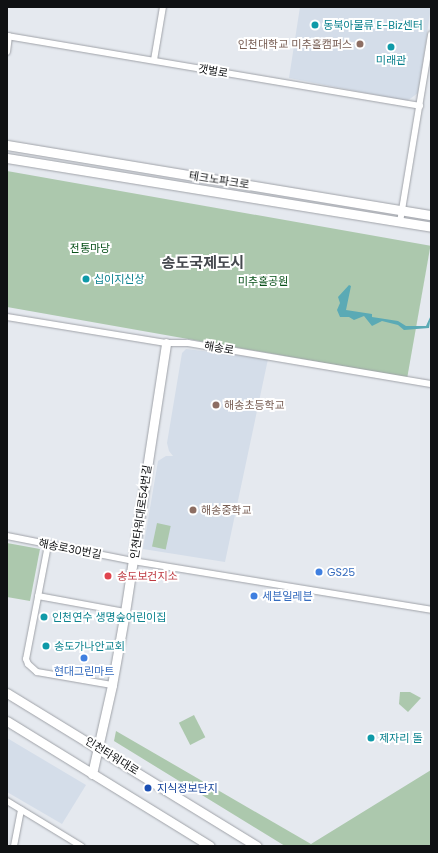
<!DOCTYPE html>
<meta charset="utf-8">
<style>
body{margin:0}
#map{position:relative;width:438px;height:853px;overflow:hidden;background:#e5e9ef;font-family:Poppins,"Noto Sans KR",sans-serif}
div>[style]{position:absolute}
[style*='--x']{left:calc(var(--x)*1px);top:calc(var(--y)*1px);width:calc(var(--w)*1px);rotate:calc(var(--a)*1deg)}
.built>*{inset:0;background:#d4dde9}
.green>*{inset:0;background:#acc8ad;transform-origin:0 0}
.water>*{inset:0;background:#5baab5}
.roads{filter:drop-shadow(0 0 1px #9fa2a8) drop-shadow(0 0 1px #9fa2a8)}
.street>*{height:6px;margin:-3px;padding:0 3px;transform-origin:3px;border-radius:3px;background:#fff}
.secondary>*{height:9px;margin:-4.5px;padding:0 4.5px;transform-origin:4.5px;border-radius:4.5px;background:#fff}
.dots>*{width:11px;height:11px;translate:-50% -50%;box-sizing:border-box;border:2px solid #fff;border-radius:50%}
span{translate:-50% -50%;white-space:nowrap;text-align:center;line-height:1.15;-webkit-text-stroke:4px #fff;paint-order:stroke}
.culture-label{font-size:11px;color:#0d838f}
.left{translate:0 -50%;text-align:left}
.education-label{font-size:11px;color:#785e54}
.right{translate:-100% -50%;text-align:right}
.street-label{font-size:11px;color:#0f1113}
.park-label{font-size:11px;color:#09511a}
.shop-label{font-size:11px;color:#366cbe}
.health-label{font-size:11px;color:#be3a42}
.transit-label{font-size:11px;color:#164399}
.district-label{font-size:15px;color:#45484e;font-weight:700}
.frame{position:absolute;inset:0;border:8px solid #0f1113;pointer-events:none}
</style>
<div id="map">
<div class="built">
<i style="clip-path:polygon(300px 7px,431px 7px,418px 93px,407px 101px,289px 78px)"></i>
<i style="clip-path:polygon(186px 349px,268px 359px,225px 562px,143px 549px,158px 461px,166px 456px,173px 456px,169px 451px,167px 443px,182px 353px)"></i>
<i style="clip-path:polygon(7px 738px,86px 785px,62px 824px,7px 792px)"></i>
</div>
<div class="green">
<i style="left:7px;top:171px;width:430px;height:134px;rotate:10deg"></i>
<i style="left:157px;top:523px;width:14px;height:24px;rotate:12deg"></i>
<i style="clip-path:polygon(7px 543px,40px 549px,30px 601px,7px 597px)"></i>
<i style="clip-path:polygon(400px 692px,410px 692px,421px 698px,408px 712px,399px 704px)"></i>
<i style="left:194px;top:715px;width:25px;height:17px;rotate:63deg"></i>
<i style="clip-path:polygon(116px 731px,311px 844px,431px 770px,431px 846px,285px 846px,114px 741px)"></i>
</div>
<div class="water">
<i style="clip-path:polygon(349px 285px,351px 286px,346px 310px,372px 314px,372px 317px,398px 321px,406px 326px,426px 326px,431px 315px,429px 328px,404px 330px,398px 325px,382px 321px,372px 326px,364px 316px,354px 320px,349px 317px,340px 317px,337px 310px,340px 303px,338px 297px)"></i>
</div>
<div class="roads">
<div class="street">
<i style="--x:7;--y:36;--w:419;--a:9.6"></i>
<i style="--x:7;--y:52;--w:16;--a:-83"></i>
<i style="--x:154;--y:60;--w:54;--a:-80.4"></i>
<i style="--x:400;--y:222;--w:190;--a:-80.6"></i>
<i style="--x:7;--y:317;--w:161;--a:9.3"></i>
<i style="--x:166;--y:343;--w:22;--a:0"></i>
<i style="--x:188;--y:343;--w:246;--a:9.6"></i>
<i style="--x:7;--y:536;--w:128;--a:11.2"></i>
<i style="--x:133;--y:561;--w:302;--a:9.3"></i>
<i style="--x:48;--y:545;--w:116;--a:100.9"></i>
<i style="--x:26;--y:659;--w:5;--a:68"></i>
<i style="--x:28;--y:664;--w:12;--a:42"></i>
<i style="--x:37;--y:672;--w:76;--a:9.8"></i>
<i style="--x:38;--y:596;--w:88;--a:10.4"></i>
<i style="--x:7;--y:801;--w:87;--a:31.3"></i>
<i style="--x:14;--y:846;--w:37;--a:-79"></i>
</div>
<div class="secondary">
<i style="--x:7;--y:145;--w:430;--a:9.4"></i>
<i style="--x:7;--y:158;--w:430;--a:9.2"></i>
<i style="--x:7;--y:693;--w:293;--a:31.5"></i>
<i style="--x:7;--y:721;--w:238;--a:31.6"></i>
<i style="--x:92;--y:774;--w:91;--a:-77.3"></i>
<i style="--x:112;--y:685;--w:74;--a:-79.9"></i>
<i style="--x:125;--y:612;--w:272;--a:-81.3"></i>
</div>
</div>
<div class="dots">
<i style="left:315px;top:25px;background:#0f9aa8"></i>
<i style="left:360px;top:44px;background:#8d6e63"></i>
<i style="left:391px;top:47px;background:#0f9aa8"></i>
<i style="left:86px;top:279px;background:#0f9aa8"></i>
<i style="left:216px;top:405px;background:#8d6e63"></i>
<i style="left:193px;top:510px;background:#8d6e63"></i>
<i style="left:319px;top:572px;background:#3f7fe0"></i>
<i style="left:108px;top:576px;background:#e0444e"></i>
<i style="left:254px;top:596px;background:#3f7fe0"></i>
<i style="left:44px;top:617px;background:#0f9aa8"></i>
<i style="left:46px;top:646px;background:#0f9aa8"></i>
<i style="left:84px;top:658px;background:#3f7fe0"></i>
<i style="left:371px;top:738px;background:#0f9aa8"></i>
<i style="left:148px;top:788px;background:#1a4fb4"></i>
</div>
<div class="culture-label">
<span class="left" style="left:323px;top:25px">동북아물류 E-Biz센터</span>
<span style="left:391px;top:60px">미래관</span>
<span class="left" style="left:94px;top:279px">십이지신상</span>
<span class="left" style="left:52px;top:617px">인천연수 생명숲어린이집</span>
<span class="left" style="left:54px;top:646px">송도가나안교회</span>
<span class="left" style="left:379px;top:738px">제자리 돌</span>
</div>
<div class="education-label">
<span class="right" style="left:352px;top:44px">인천대학교 미추홀캠퍼스</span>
<span class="left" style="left:224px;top:405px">해송초등학교</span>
<span class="left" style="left:201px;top:510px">해송중학교</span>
</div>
<div class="street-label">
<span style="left:213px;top:71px;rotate:10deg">갯벌로</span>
<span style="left:219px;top:180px;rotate:9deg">테크노파크로</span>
<span style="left:219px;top:348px;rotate:10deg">해송로</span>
<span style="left:141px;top:512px;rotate:-82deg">인천타워대로54번길</span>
<span style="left:70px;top:549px;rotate:11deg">해송로30번길</span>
<span style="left:112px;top:756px;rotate:32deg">인천타워대로</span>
</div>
<div class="park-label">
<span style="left:90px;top:248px">전통마당</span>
<span style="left:263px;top:281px">미추홀공원</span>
</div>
<div class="shop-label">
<span class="left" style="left:327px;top:572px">GS25</span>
<span class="left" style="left:262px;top:596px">세븐일레븐</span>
<span style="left:84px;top:671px">현대그린마트</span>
</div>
<div class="health-label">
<span class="left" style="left:117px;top:576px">송도보건지소</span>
</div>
<div class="transit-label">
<span class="left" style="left:157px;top:788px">지식정보단지</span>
</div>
<div class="district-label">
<span style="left:203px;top:263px">송도국제도시</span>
</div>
<div class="frame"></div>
</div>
